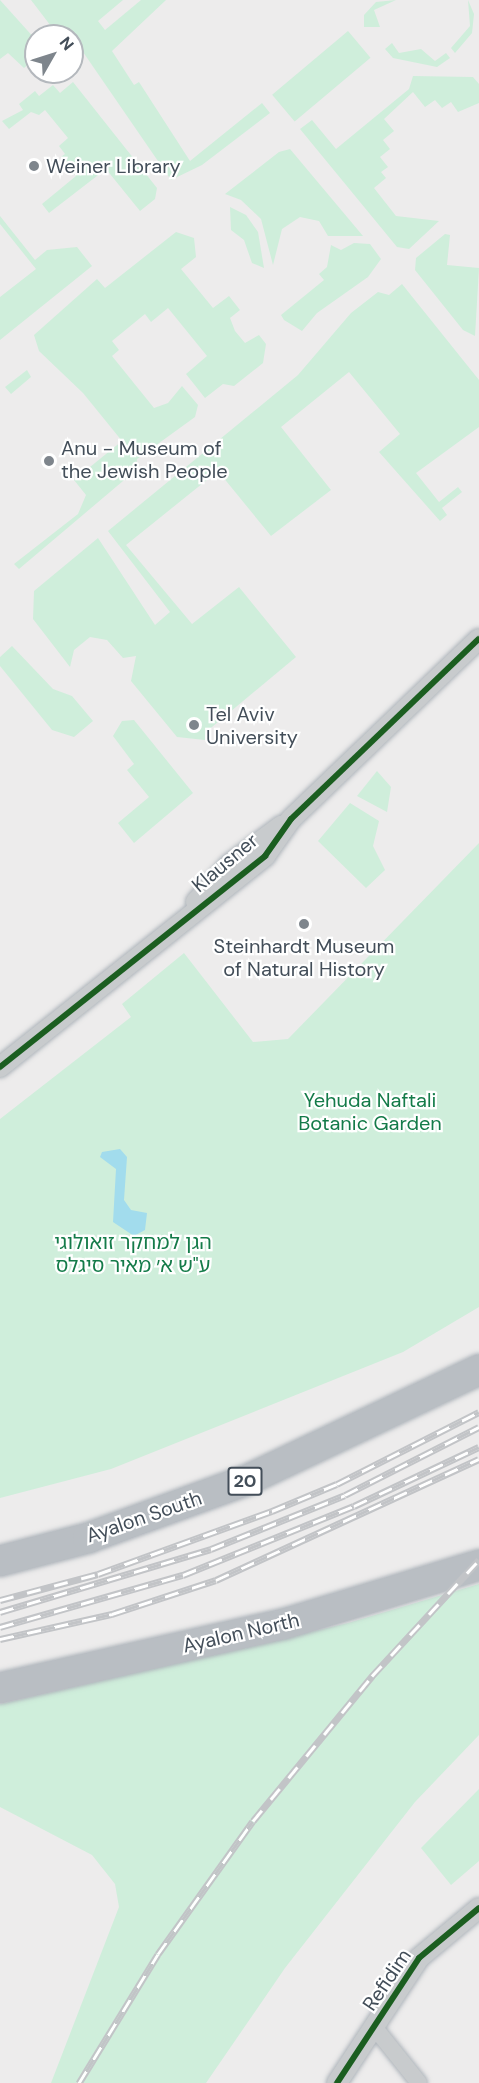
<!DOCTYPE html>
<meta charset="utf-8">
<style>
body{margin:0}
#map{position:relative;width:479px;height:2083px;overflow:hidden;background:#edecec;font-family:"DM Sans","Noto Sans Hebrew",sans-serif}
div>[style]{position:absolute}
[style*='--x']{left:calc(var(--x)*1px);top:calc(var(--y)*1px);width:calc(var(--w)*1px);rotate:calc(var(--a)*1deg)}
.green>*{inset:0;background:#cfeedb;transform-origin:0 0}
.water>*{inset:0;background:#a2dced}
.roads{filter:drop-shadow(0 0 2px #b0b6bc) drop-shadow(0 0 2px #b0b6bc)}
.minor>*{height:16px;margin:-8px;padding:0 8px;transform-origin:8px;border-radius:8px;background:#c8cbcd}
.tertiary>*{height:20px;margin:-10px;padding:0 10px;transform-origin:10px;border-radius:10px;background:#c8cbcd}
.motorway>*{height:30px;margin:-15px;padding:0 15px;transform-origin:15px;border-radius:15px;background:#b9bec3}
.rail>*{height:7px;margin-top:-3.5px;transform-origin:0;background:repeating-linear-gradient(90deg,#fff 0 14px,#c2c4c7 0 28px);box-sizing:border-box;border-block:2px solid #c2c4c7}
.cycleway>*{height:6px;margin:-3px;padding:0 3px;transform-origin:3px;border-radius:3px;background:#1b5e20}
.dots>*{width:16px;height:16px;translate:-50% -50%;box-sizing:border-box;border:3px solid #fff;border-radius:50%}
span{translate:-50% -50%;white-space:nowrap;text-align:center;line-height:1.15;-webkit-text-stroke:4.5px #fff;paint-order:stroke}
.shield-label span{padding:2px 4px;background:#fff;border:2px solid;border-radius:4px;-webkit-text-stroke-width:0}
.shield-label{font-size:18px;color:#434e59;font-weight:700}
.poi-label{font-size:20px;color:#434e59}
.left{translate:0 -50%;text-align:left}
.street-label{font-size:20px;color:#434e59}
.park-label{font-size:20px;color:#147b49}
.north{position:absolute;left:24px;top:24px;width:60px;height:60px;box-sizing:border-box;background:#fff;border:2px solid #b4b8bd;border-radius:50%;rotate:51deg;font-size:16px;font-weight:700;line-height:24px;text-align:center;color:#434e59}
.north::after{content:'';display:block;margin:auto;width:21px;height:27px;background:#7e858c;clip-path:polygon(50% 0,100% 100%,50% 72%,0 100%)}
</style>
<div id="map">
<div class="green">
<i style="clip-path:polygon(0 0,36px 40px,36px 58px,24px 68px,8px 53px,0 59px)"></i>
<i style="clip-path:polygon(31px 0,123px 0,98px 21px,105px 30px,141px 0,166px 0,112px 51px,134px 85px,139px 82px,190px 161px,262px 103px,270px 113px,202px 165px,171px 180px,72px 36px,57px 34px)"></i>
<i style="clip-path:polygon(396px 0,374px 10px,380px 27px,364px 27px,364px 15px,376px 2px)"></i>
<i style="clip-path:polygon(468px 0,474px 14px,472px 33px,455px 53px,451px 48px,470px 26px)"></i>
<i style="left:348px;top:31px;width:35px;height:99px;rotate:50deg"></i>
<i style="clip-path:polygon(392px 43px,399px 53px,421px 49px,435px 61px,446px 53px,450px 58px,437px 67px,393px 58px,385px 49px)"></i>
<i style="clip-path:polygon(413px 76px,473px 77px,479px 84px,479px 103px,458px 112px,451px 102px,442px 108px,435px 100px,425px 107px,413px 92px,384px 119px,394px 131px,383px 140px,390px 149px,380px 157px,388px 167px,381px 172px,386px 178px,374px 188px,396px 216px,439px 221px,409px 249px,397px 247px,300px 129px,312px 120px,336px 149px,409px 89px)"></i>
<i style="clip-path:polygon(73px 82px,157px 188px,155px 199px,140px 211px,106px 169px,49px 213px,42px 204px,76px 176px,61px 157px,65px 154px,59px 146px,68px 138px,45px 110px,39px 115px,31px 112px,9px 129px,2px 121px,23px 110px,19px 104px,35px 91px,39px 96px,53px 85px,60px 93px)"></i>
<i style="clip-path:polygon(290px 149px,363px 236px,328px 236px,319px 221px,300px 217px,282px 229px,273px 265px,261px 219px,241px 200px,225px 194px,279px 152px)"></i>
<i style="clip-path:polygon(230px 207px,246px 215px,258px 232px,264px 268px,252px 263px,244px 240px,231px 230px)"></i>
<i style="clip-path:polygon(0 216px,35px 260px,47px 250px,77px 247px,92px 266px,0 340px,0 297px,36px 269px,0 224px)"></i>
<i style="clip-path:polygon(176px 232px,194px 238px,196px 257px,181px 269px,213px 308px,229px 296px,240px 310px,230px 318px,235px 331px,245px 343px,259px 335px,266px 344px,263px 363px,234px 386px,223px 384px,205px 398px,186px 374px,207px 356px,168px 308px,151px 322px,145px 314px,112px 341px,119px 350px,112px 356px,154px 408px,168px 403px,182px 386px,198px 405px,195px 417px,137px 459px,136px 470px,19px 569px,14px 564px,78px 514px,86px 495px,74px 480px,122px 441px,83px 393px,39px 351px,34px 335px,97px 279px,105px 288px)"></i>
<i style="clip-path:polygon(445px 234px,450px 235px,447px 265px,479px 268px,475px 336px,463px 330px,415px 270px,416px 258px)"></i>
<i style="clip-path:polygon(354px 243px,370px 244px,381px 259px,368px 277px,317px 313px,302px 331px,284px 320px,281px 315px,324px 280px,319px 274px,327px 267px,331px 245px,341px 250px)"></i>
<i style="clip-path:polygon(402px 284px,479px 380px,479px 427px,416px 473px,439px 502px,458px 487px,462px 492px,442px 508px,447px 515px,440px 521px,379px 452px,400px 434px,349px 372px,281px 427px,331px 490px,271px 536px,218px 471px,126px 545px,192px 624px,239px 587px,296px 657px,206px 732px,205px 740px,177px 737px,131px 681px,136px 656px,123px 658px,107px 640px,90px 637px,74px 650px,70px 667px,33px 619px,34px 591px,98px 538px,155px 625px,170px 612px,108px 531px,298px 375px,351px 313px,378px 292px,389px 295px)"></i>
<i style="clip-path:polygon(27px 370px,31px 377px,11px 394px,5px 387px)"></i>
<i style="clip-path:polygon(12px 646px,53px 689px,72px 696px,93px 721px,74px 737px,52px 730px,0 666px,0 657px)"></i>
<i style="clip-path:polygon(134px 720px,193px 793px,134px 843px,118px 823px,149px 797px,127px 770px,134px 764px,113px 736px,122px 721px)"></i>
<i style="clip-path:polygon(377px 771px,391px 787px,387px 812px,357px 796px)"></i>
<i style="clip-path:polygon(350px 803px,379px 821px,373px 846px,385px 870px,366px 888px,318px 841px)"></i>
<i style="clip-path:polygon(479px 843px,479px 1307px,403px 1352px,111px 1469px,0 1498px,0 1119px,131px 1017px,122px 1004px,184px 953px,253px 1042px,288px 1039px)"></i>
<i style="clip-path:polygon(479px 1584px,479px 1735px,415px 1802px,285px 1968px,206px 2083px,51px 2083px,119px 1907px,115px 1884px,92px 1855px,0 1807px,0 1704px,348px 1623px)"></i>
<i style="clip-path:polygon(479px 1789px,479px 1861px,451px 1885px,421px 1848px)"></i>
</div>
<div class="water">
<i style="clip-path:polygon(120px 1149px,127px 1157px,124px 1200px,131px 1210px,147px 1213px,145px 1230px,134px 1236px,113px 1222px,116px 1169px,100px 1157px,102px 1152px)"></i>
</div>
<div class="roads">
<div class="minor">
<i style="--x:375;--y:2028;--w:70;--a:51.3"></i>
</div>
<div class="tertiary">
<i style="--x:196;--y:902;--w:51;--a:-48.2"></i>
<i style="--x:230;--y:864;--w:64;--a:-36.7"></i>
<i style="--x:0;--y:1067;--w:339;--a:-38.5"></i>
<i style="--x:265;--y:856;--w:45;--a:-54.9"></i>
<i style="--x:291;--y:819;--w:260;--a:-43.8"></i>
<i style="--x:337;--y:2083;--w:149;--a:-56.7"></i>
<i style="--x:419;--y:1958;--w:78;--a:-39.8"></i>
</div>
<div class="motorway">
<i style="--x:0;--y:1561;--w:91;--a:-14.6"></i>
<i style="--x:88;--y:1538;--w:169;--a:-20"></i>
<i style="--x:247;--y:1480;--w:257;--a:-25.4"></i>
<i style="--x:0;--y:1688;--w:291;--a:-12.7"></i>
<i style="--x:284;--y:1624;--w:204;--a:-16.8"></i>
</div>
</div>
<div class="rail">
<i style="--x:0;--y:1600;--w:101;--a:-14.9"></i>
<i style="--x:98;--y:1574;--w:185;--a:-19.9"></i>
<i style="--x:272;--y:1511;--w:70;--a:-22.6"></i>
<i style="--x:337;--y:1484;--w:159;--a:-26.9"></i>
<i style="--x:0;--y:1612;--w:220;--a:-16.6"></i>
<i style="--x:211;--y:1549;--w:144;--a:-21.9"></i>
<i style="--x:345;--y:1495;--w:150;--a:-26.9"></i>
<i style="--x:0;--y:1627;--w:190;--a:-15.9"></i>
<i style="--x:183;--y:1575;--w:184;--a:-22"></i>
<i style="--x:354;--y:1506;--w:138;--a:-25.3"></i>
<i style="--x:0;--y:1639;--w:115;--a:-12.6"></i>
<i style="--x:112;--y:1614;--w:109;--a:-18.1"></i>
<i style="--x:216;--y:1580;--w:289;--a:-24.7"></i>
<i style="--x:79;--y:2083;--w:151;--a:-58.5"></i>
<i style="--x:158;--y:1954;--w:163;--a:-54.5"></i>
<i style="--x:253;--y:1821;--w:188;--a:-50.6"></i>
<i style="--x:372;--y:1676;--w:158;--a:-47.3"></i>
</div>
<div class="cycleway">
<i style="--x:0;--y:1067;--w:339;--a:-38.5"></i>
<i style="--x:265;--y:856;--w:45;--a:-54.9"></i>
<i style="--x:291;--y:819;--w:260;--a:-43.8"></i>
<i style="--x:337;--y:2083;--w:149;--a:-56.7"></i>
<i style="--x:419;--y:1958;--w:78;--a:-39.8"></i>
</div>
<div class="dots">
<i style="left:34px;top:166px;background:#7e858c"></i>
<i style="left:49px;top:461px;background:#7e858c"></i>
<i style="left:194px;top:725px;background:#7e858c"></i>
<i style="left:304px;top:924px;background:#7e858c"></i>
</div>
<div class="shield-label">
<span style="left:245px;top:1481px">20</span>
</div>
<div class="poi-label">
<span class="left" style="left:46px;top:166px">Weiner Library</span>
<span class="left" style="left:61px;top:460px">Anu - Museum of<br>the Jewish People</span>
<span class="left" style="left:206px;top:726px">Tel Aviv<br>University</span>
<span style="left:304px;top:958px">Steinhardt Museum<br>of Natural History</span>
</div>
<div class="street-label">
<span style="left:225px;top:863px;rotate:-40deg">Klausner</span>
<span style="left:144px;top:1517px;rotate:-19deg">Ayalon South</span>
<span style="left:241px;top:1633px;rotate:-13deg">Ayalon North</span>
<span style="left:387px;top:1980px;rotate:-56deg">Refidim</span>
</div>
<div class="park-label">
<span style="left:370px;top:1112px">Yehuda Naftali<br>Botanic Garden</span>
<span style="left:133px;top:1254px">הגן למחקר זואולוגי<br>ע"ש א׳ מאיר סיגלס</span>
</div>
<div class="north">N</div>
</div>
